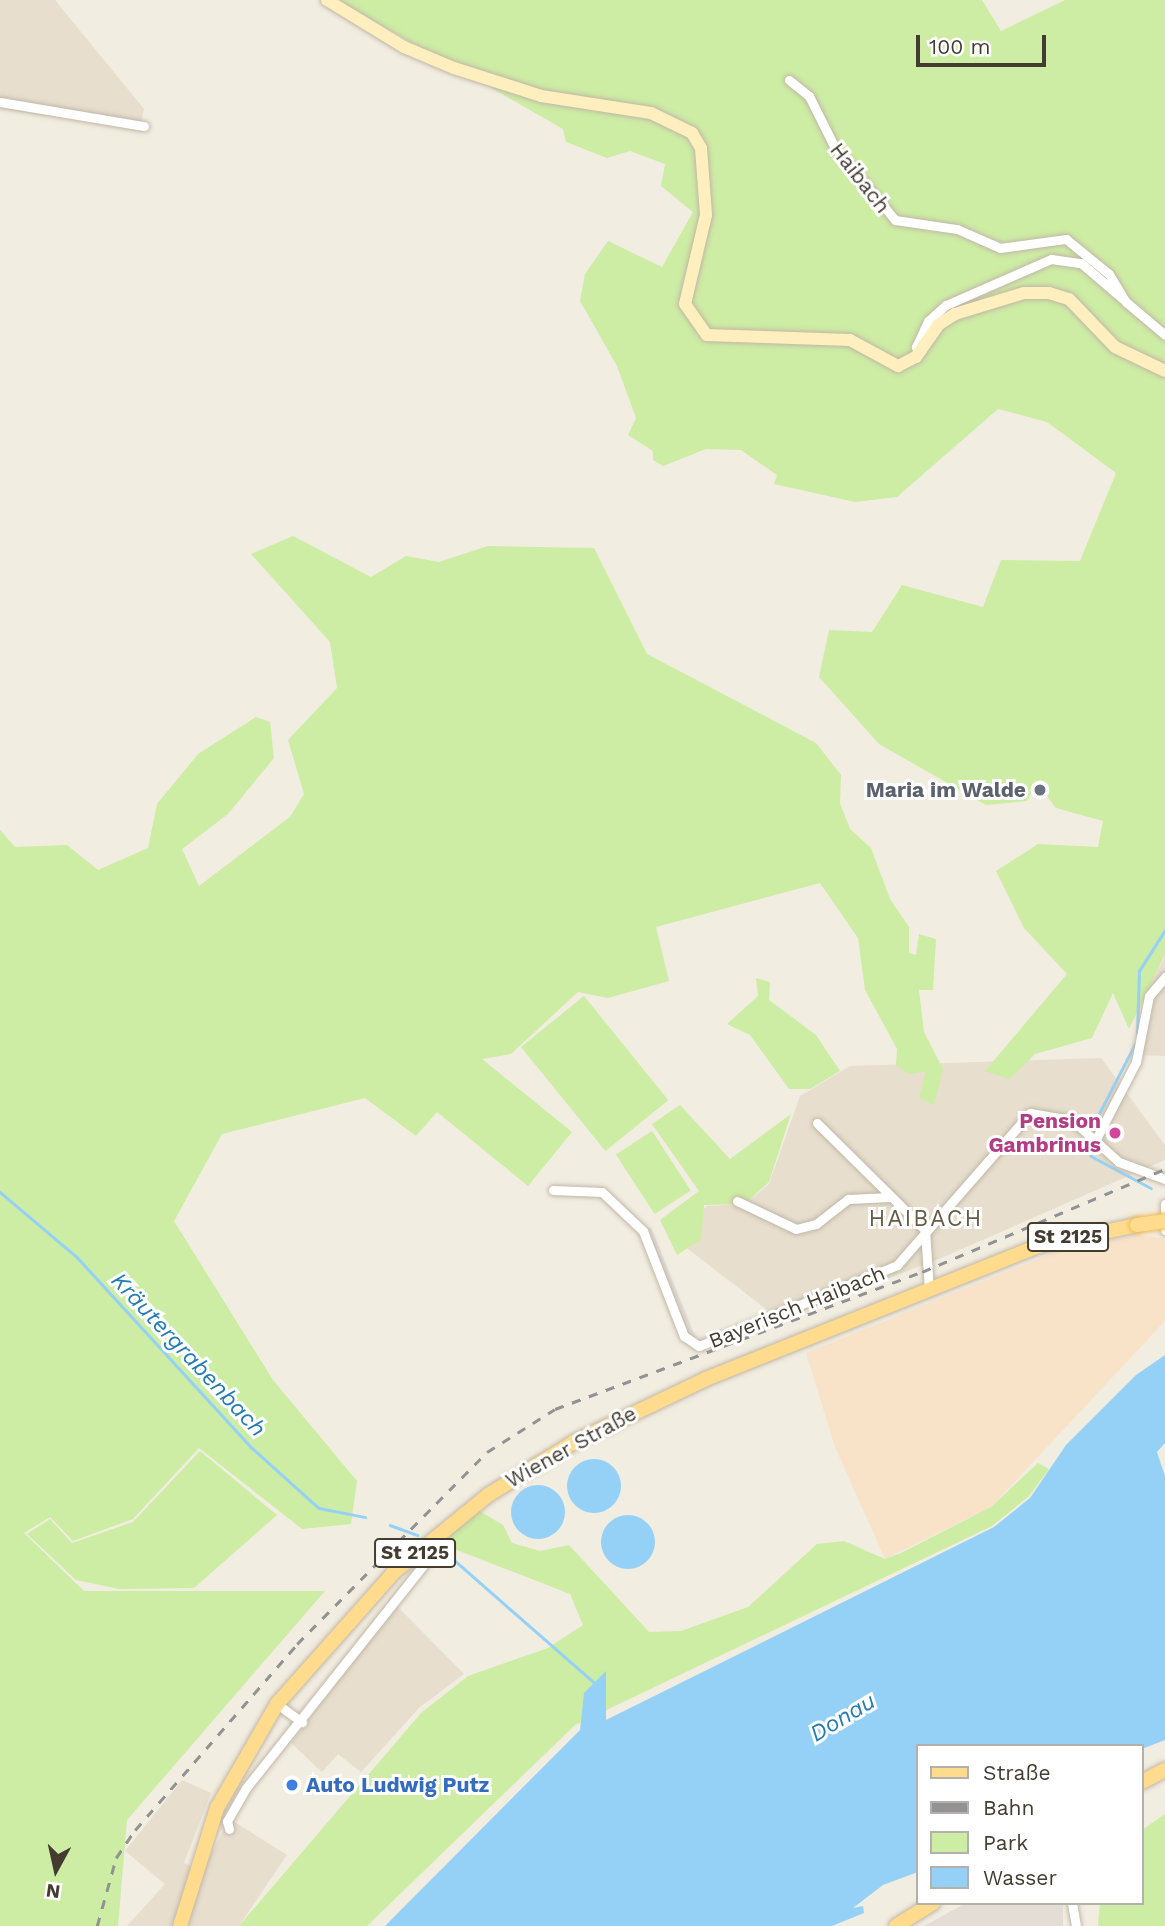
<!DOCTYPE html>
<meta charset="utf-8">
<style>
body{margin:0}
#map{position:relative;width:1165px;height:1926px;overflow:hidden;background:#f2ede1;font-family:"Work Sans",sans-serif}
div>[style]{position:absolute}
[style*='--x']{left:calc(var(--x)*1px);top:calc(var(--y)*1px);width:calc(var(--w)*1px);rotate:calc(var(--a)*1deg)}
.residential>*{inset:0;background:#e7dece}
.commercial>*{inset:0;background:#f8e3c8}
.industrial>*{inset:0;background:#e4ddd6}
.green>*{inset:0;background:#cdeca4;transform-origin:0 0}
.parking>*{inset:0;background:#e2deda;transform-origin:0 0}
.water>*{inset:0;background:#95d1f7}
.round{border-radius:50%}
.stream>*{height:2.5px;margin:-1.25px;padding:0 1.25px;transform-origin:1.25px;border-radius:1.25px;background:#95d1f7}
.roads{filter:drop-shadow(0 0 2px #c1b7a6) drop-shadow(0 0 2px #c1b7a6)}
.minor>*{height:9px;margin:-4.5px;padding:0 4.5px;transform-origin:4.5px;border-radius:4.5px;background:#fff}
.secondary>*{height:12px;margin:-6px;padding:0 6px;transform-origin:6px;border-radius:6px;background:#ffeebe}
.primary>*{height:14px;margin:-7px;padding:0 7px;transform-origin:7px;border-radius:7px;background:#ffdc8d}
.rail>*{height:2.5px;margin-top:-1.25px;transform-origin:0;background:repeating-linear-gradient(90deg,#929292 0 9px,transparent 0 18px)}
.bridges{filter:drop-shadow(0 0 2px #efbc52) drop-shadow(0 0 2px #efbc52)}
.primary-bridge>*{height:14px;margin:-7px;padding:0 7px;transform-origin:7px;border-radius:7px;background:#ffdc8d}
.dots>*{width:19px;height:19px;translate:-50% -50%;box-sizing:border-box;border:4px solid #fff;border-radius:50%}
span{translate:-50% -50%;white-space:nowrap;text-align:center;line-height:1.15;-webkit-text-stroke:6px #fff;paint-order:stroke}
.shield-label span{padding:2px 5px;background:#fff;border:2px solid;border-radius:5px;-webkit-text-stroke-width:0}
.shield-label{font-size:19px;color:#443c31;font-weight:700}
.street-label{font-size:21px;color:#443c31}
.worship-label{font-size:21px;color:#5b616d;font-weight:700}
.right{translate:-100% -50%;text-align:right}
.hotel-label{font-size:21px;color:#b23c85;font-weight:700}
.shop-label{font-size:21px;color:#366cbe;font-weight:700}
.left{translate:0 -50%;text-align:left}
.neighbourhood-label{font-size:23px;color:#675a47;letter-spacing:2px}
.water-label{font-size:23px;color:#227cb8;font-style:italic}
.legend{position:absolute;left:916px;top:1744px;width:228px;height:161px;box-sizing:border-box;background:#fff;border:2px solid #b4b1ad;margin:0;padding:9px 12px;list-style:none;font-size:21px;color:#443c31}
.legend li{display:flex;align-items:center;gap:14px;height:35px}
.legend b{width:35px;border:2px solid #b4b1ad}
.north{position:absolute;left:21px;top:1835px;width:70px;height:70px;-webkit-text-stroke:5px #fff;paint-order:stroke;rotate:188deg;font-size:19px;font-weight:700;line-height:28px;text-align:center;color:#443c31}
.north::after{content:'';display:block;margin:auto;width:24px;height:32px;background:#443c31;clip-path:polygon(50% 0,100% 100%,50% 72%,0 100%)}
.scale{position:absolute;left:916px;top:35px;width:130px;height:32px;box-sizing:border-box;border:4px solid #443c31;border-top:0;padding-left:9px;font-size:21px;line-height:24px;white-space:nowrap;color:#443c31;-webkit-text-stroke:5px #fff;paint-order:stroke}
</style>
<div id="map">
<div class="residential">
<i style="clip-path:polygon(0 0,55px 0,144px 109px,140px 129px,0 109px)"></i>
<i style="clip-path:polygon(1165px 956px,1165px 1056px,1138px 1055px,1143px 998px)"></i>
<i style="clip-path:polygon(1101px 1058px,1165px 1145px,1165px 1160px,946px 1256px,780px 1320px,674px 1238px,707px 1206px,745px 1204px,769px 1184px,800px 1096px,850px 1066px)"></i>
<i style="clip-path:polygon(396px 1605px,464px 1674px,419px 1708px,361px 1772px,338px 1754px,322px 1772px,291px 1743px)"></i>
<i style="clip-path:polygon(182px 1780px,211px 1793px,184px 1863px,202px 1870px,230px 1819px,287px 1855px,239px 1926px,127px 1926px,165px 1884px,125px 1851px)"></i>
</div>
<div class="commercial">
<i style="clip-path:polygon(1140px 1235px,1165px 1239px,1165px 1321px,991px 1507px,885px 1559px,835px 1447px,806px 1353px,1073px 1245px)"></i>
</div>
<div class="industrial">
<i style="clip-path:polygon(966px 1903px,1063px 1903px,1063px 1926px,924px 1926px)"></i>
</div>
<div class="green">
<i style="clip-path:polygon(337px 0,982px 0,1001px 31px,1065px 0,1165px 0,1165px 954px,1129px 1029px,1113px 993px,1092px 1038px,1035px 1054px,1010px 1079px,985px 1071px,1067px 974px,1024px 928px,996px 871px,1038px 844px,1098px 847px,1103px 821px,1056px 808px,1037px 783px,1027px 801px,986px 805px,879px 744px,819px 677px,829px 630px,872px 632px,902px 585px,983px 607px,1001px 560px,1080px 561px,1116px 473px,1047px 422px,998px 409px,897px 497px,855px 502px,774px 484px,777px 475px,741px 450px,706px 449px,663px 466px,653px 460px,653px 451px,628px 435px,636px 418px,617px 366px,580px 301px,585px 274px,608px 241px,662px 267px,693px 212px,661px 186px,665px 164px,630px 151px,607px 158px,566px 142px,563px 129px)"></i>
<i style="clip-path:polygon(293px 536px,371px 577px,406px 556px,439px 562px,488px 546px,594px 548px,647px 654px,816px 743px,841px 775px,840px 803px,850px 829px,871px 848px,890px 899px,909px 927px,909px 953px,916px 955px,919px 934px,936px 939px,933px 990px,919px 990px,924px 1032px,943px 1069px,934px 1105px,919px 1098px,926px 1071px,910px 1074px,896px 1065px,897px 1049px,865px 990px,858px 938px,820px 883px,656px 927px,669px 981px,608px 998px,578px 992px,511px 1054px,482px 1059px,572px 1132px,528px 1186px,437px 1112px,416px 1136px,365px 1098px,222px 1134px,174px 1221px,273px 1380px,357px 1481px,351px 1524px,302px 1529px,199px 1448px,133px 1519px,73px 1541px,50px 1517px,24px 1533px,84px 1591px,325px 1591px,127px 1820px,118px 1926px,0 1926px,0 830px,15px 847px,67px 845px,98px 870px,148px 848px,157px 804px,198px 754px,256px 717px,270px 722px,274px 758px,228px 814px,182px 849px,199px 886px,290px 817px,304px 794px,288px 740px,337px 688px,330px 642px,251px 554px)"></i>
<i style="clip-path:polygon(756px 978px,770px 982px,769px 1000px,816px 1035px,840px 1071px,810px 1089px,789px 1089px,750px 1035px,727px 1024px,758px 996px)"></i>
<i style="left:584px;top:996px;width:134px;height:81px;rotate:51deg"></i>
<i style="clip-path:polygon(680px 1105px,730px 1159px,791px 1114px,769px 1182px,745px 1204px,704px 1205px,701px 1239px,677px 1255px,660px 1220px,699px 1191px,652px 1124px)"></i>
<i style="left:652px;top:1131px;width:71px;height:43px;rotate:57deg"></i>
<i style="clip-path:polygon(200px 1451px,277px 1515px,194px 1588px,119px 1589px,76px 1580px,27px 1534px,50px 1519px,72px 1543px,133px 1522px)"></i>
<i style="clip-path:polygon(1038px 1463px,1049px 1469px,1029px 1496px,992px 1526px,575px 1725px,367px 1926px,239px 1926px,421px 1713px,468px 1676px,548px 1648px,583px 1625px,570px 1594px,439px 1543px,478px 1510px,503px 1525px,512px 1543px,540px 1551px,569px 1545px,649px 1632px,681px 1631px,748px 1607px,817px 1544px,844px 1541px,885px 1559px,901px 1553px,991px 1507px)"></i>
<i style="clip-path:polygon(1165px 1814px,1165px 1926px,1098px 1926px,1100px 1903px,1142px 1903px,1142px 1830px)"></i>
</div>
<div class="parking">
<i style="left:651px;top:1227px;width:118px;height:6px;rotate:68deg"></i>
</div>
<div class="water">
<i style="clip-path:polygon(1165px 1355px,1165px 1443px,1157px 1452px,1165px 1476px,1165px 1740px,1142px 1749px,918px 1746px,918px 1872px,883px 1885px,853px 1908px,863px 1906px,864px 1913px,832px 1926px,385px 1926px,580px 1730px,584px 1693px,606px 1671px,606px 1720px,994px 1527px,1030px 1498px,1066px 1445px,1136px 1375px)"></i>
<i class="round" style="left:567px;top:1459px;width:54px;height:54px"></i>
<i class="round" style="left:511px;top:1485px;width:54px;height:54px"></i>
<i class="round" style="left:601px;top:1515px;width:54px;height:54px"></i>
</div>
<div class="stream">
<i style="--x:1137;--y:1034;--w:63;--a:-88.2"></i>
<i style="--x:1139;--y:971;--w:49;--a:-57.6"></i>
<i style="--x:1090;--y:1131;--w:98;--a:-62.7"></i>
<i style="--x:1087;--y:1137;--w:19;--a:78"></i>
<i style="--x:1091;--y:1156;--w:68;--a:28.1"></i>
<i style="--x:0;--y:1192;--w:101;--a:40.2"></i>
<i style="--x:77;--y:1257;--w:258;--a:47.5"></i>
<i style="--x:251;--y:1447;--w:91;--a:41.9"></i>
<i style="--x:319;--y:1508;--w:47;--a:11.1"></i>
<i style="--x:390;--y:1525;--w:29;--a:20"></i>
<i style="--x:444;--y:1551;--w:201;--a:41.2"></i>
</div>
<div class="roads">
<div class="minor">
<i style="--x:789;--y:80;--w:26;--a:39"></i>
<i style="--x:809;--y:96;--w:58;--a:63.4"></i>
<i style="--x:835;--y:148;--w:94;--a:50.2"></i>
<i style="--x:895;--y:220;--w:63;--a:8.3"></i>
<i style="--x:957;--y:229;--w:47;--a:23.8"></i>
<i style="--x:1000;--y:248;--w:67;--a:-7.8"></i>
<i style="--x:1066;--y:239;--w:55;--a:39.1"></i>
<i style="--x:1109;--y:274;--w:33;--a:59"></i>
<i style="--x:1126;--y:302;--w:51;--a:40.2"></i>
<i style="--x:0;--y:102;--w:146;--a:9.5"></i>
<i style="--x:922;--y:350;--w:7;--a:-153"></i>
<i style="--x:916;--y:347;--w:29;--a:-65"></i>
<i style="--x:928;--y:321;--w:24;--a:-42"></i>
<i style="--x:946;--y:305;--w:115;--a:-23.7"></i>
<i style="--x:1051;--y:259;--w:30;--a:8"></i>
<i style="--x:1081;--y:263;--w:55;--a:40.6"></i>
<i style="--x:817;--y:1123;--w:152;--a:44.7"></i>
<i style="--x:925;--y:1230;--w:61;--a:86.2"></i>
<i style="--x:1095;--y:1141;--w:89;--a:-62.6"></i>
<i style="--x:1136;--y:1062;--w:67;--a:-78.9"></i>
<i style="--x:1149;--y:996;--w:25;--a:-50"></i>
<i style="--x:553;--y:1190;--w:49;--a:2.3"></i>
<i style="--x:602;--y:1192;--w:57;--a:43.6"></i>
<i style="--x:643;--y:1231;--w:113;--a:68.7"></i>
<i style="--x:684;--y:1336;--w:18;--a:34"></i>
<i style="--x:699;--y:1346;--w:214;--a:-22.2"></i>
<i style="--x:897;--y:1265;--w:202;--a:-48.8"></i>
<i style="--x:1030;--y:1113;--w:43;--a:9.5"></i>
<i style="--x:1072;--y:1120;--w:63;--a:41.8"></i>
<i style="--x:1119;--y:1162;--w:49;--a:20.3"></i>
<i style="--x:737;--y:1201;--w:65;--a:25.4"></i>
<i style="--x:796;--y:1229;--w:21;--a:-14"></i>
<i style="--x:816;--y:1224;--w:41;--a:-38"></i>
<i style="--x:848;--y:1199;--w:42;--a:-2.7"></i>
<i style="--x:1165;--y:1204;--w:26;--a:90"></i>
<i style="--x:277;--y:1704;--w:31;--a:36"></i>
<i style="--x:229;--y:1829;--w:8;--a:-104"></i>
<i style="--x:227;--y:1821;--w:38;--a:-60"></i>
<i style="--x:246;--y:1788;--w:286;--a:-51.5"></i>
<i style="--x:424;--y:1564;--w:14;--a:-115"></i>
<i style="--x:1072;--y:1903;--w:23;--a:80"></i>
</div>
<div class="secondary">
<i style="--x:327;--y:0;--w:90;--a:31.4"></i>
<i style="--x:404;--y:47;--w:54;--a:22.8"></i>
<i style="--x:454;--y:68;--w:91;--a:17.8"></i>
<i style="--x:541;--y:96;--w:111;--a:8.8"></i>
<i style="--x:651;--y:113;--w:46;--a:26"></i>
<i style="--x:692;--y:133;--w:17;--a:59"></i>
<i style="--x:701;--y:148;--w:67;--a:85.7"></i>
<i style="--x:706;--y:215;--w:91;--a:103.3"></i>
<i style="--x:685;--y:304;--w:38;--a:55"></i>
<i style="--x:707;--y:335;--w:143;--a:2"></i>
<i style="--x:850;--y:340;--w:55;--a:28.4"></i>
<i style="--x:898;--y:366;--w:20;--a:-27"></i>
<i style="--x:916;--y:357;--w:39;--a:-55"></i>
<i style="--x:938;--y:325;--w:20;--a:-33"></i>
<i style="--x:955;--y:314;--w:72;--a:-16.9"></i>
<i style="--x:1024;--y:293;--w:25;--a:0"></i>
<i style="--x:1049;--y:293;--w:21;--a:17"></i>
<i style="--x:1069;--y:299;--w:66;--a:46.2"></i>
<i style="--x:1115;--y:347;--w:55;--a:25.6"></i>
</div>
<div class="primary">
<i style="--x:1142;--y:1782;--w:26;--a:-28"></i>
<i style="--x:180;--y:1926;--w:124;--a:-72.6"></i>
<i style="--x:217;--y:1808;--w:120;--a:-60"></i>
<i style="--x:277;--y:1704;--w:176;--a:-48.4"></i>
<i style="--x:394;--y:1572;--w:122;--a:-39.3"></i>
<i style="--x:488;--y:1495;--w:101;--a:-31.6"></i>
<i style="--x:574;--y:1442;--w:146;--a:-25.5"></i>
<i style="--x:706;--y:1379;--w:359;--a:-21.8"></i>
<i style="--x:1039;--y:1246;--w:100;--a:-12.1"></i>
<i style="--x:896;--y:1926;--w:44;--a:-31.9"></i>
</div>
</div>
<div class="rail">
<i style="--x:97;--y:1926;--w:71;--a:-74.4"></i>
<i style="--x:116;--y:1858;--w:34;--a:-56"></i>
<i style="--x:135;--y:1830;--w:247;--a:-48.9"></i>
<i style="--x:297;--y:1644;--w:270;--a:-45.3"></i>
<i style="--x:487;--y:1452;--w:80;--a:-32.3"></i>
<i style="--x:555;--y:1409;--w:392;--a:-20.5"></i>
<i style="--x:922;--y:1272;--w:264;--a:-23"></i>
</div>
<div class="bridges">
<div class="primary-bridge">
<i style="--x:1137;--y:1225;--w:28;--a:-8"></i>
</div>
</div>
<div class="dots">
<i style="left:1040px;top:790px;background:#6b7280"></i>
<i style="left:1115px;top:1133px;background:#d1479c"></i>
<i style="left:292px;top:1785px;background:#3f7fe0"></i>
</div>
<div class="shield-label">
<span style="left:1068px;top:1237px">St 2125</span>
<span style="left:415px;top:1553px">St 2125</span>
</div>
<div class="street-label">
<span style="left:860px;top:178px;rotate:52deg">Haibach</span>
<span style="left:797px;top:1307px;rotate:-22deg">Bayerisch Haibach</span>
<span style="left:571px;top:1447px;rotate:-29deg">Wiener Straße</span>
</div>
<div class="worship-label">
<span class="right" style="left:1026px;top:790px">Maria im Walde</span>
</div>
<div class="hotel-label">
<span class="right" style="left:1101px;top:1133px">Pension<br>Gambrinus</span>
</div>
<div class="shop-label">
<span class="left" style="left:306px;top:1785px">Auto Ludwig Putz</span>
</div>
<div class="neighbourhood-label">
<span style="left:926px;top:1219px">HAIBACH</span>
</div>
<div class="water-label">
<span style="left:188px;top:1355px;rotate:47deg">Kräutergrabenbach</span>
<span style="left:843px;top:1718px;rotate:-31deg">Donau</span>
</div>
<ul class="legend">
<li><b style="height:9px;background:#ffdc8d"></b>Straße</li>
<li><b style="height:9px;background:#929292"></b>Bahn</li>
<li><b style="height:19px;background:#cdeca4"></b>Park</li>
<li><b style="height:19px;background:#95d1f7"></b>Wasser</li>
</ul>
<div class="north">N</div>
<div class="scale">100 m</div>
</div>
